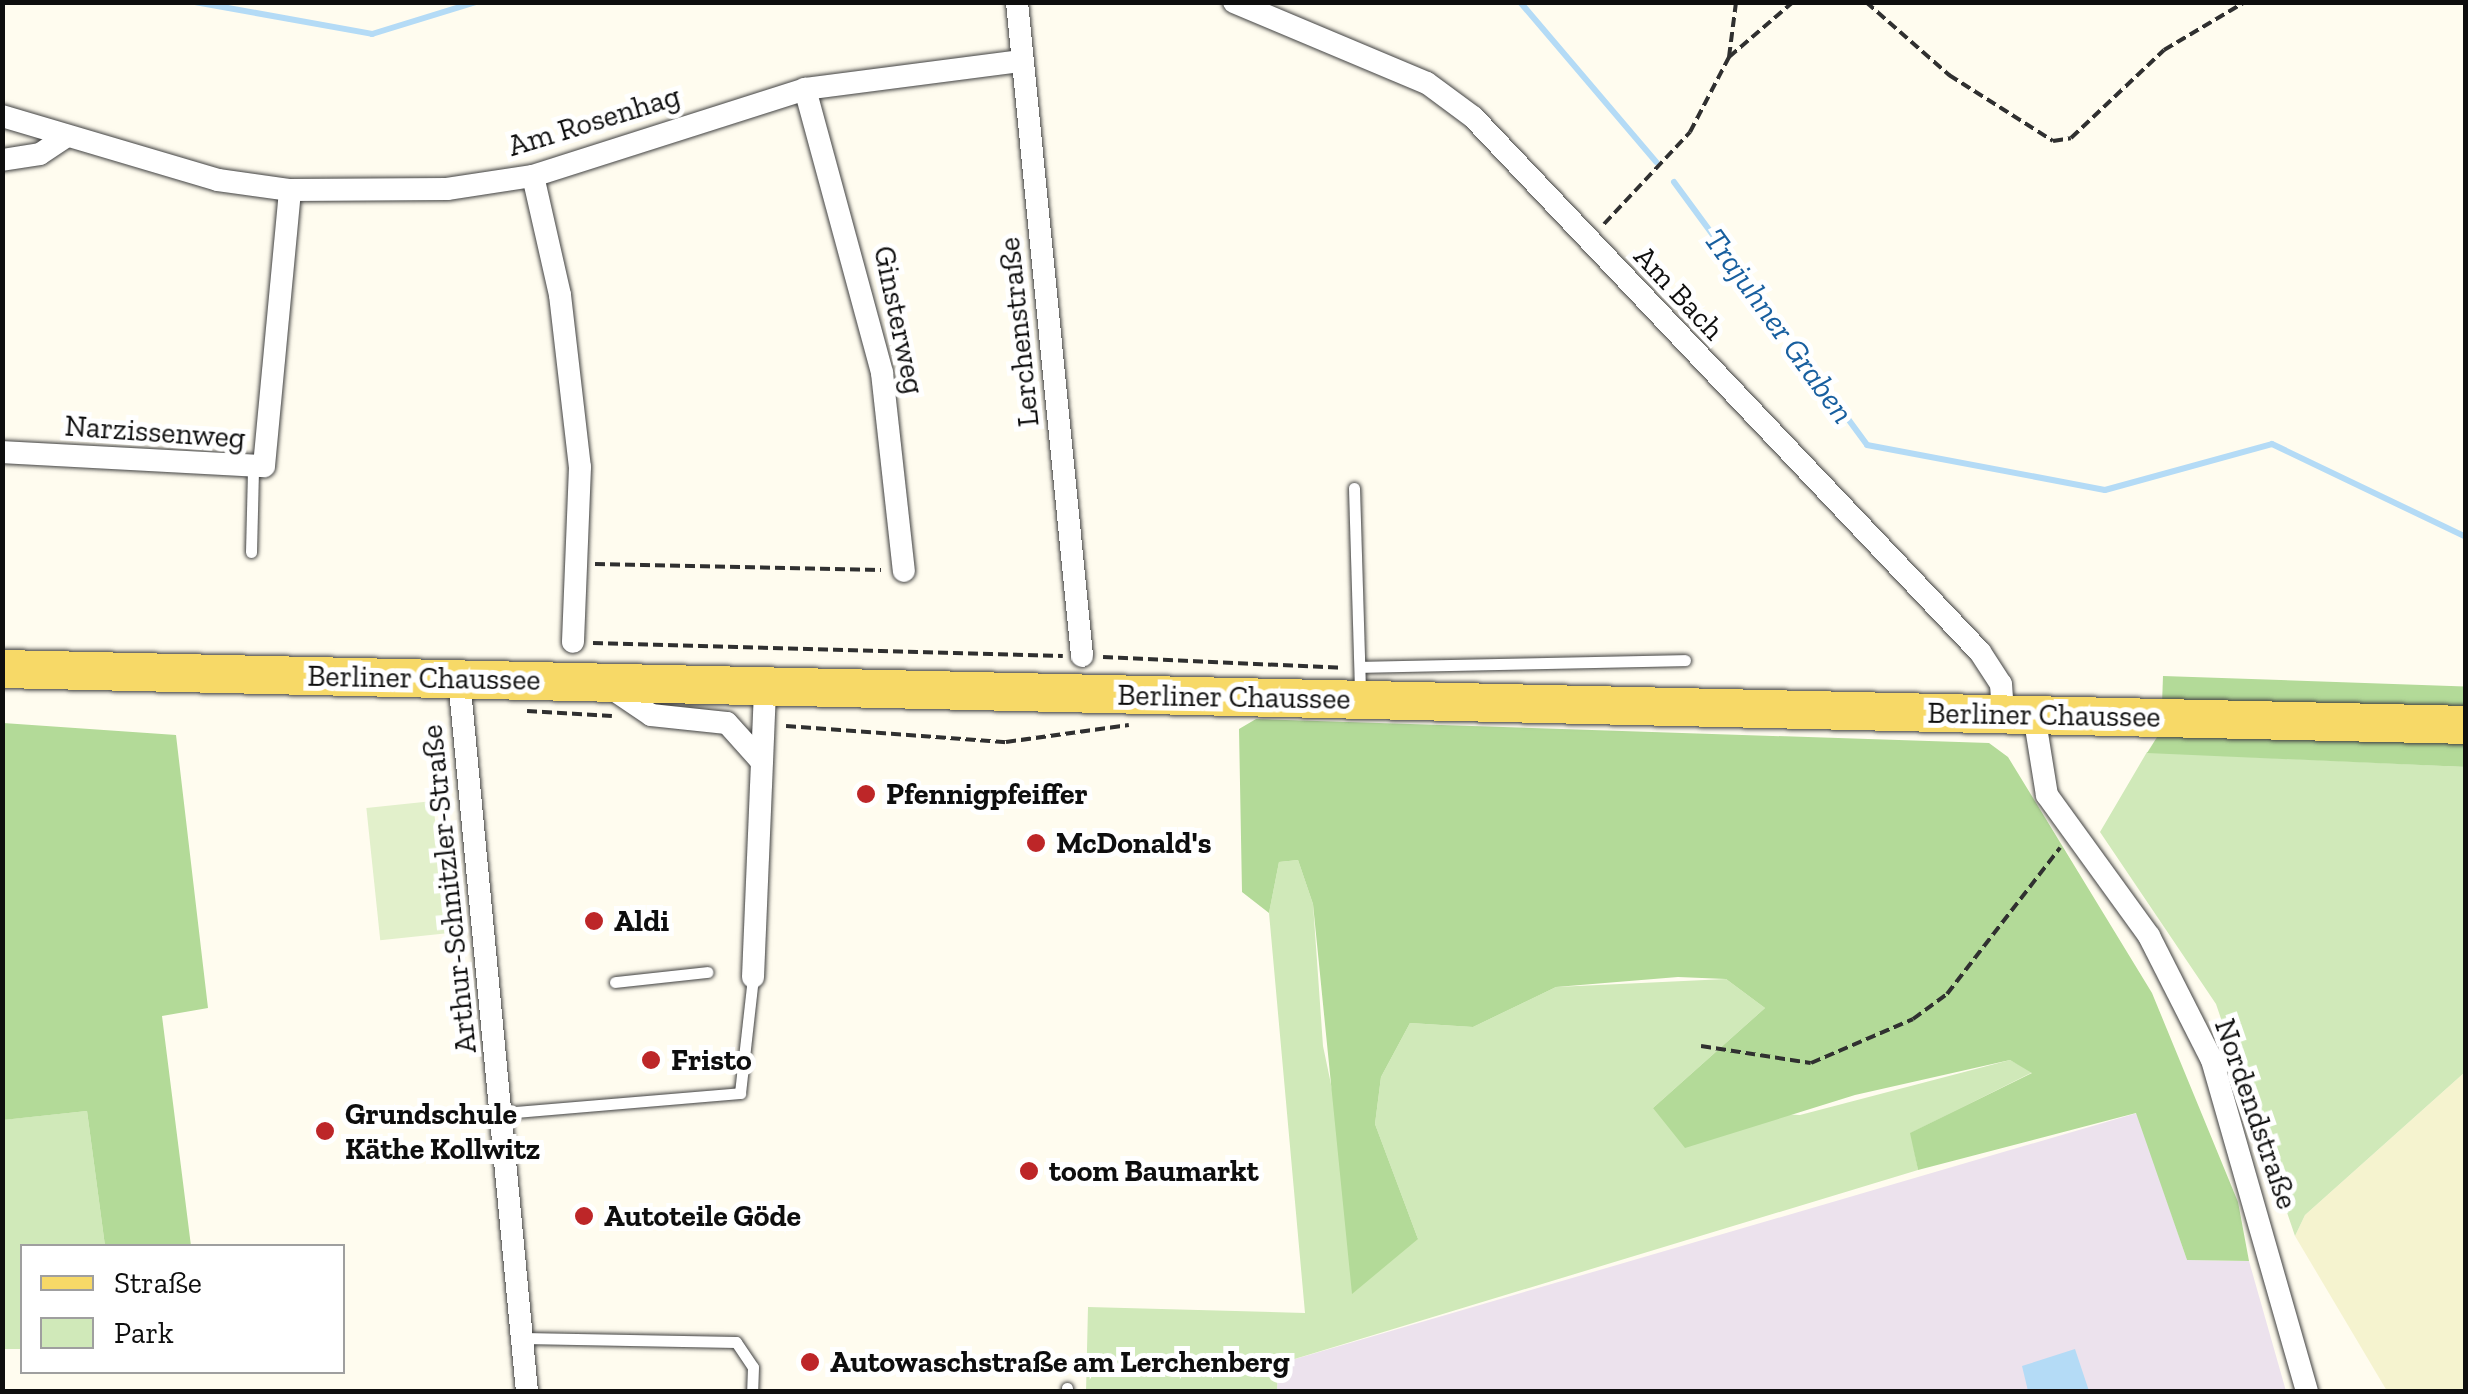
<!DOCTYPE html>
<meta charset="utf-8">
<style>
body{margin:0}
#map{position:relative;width:2468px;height:1394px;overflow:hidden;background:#fffcef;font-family:"Zilla Slab",serif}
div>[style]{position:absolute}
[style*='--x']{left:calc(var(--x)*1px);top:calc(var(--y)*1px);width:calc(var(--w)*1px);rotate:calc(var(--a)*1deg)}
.industrial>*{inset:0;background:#ece2ed}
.farmland>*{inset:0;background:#f5f3cf}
.green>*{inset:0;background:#d0e9b9}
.forest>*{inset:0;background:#b3da98;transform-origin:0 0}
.pitch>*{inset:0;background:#e2f0cb;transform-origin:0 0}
.water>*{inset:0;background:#b4dbf6}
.stream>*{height:6px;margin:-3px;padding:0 3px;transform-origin:3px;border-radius:3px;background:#b4dbf6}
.path>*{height:4px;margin-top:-2px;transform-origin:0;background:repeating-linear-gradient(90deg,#303030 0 10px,transparent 0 15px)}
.roads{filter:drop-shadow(0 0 2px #414141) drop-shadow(0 0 2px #414141)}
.service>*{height:11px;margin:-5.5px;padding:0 5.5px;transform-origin:5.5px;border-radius:5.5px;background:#fff}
.minor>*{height:22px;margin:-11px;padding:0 11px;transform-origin:11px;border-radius:11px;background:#fff}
.primary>*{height:38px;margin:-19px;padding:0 19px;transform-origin:19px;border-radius:19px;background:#f7d967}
.dots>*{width:28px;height:28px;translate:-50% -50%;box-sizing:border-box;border:5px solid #fff;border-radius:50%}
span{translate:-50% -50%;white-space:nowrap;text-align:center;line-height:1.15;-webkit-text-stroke:10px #fff;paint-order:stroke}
.street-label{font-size:30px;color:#0e0e0e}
.poi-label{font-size:30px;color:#0e0e0e;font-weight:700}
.left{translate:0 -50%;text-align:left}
.water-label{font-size:32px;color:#185f9f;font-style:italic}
.frame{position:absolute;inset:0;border:5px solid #0e0e0e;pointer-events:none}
.legend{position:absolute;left:20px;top:1244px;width:325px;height:130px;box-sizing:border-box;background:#fff;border:2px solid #9f9f9f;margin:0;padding:12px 18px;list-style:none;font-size:30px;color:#0e0e0e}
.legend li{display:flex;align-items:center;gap:20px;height:50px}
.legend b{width:50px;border:2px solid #9f9f9f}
</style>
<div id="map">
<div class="industrial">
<i style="clip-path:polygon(2137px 1113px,2187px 1260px,2249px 1261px,2286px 1391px,1277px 1392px,1278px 1364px)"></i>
</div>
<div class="farmland">
<i style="clip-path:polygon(2465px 1072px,2465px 1391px,2387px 1391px,2295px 1236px,2305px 1215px)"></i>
</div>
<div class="green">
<i style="clip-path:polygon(2147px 752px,2465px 767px,2465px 1072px,2305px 1215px,2295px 1236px,2216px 1004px,2100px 832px)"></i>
<i style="clip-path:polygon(1298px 860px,1313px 904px,1323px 1046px,1341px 1132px,1418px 1239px,1375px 1124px,1381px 1077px,1410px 1023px,1473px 1027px,1556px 987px,1726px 979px,1765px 1008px,1653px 1108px,1800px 1115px,2010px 1060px,2033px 1072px,1911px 1133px,1918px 1170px,1278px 1364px,1277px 1391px,1086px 1392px,1088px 1307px,1305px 1313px,1269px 913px,1279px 862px)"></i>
<i style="clip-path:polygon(87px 1111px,105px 1246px,22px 1246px,22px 1349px,3px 1349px,2px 1120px)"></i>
</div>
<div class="forest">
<i style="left:2163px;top:676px;width:302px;height:29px;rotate:2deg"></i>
<i style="clip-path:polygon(1256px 719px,1989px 743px,2008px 757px,2152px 993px,2238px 1202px,2249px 1261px,2187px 1260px,2136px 1113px,1918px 1170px,1910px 1133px,2032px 1073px,2010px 1060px,1855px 1095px,1685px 1148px,1653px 1108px,1765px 1008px,1726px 979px,1678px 977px,1556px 987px,1473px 1027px,1410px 1023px,1381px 1077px,1375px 1124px,1418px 1239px,1352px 1294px,1313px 904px,1298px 860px,1279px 862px,1269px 913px,1242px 892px,1239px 729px)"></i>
<i style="clip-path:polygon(3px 723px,176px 735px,208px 1008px,162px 1016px,191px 1246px,105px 1246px,87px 1111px,3px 1120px)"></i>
<i style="clip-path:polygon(2159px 734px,2465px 742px,2466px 767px,2147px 753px)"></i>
</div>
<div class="pitch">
<i style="left:433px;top:801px;width:133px;height:67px;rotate:84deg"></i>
</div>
<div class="water">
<i style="clip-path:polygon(2075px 1349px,2089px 1391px,2028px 1391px,2022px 1366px)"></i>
</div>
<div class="stream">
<i style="--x:195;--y:2;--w:180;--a:10.2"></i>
<i style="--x:372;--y:34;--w:109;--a:-17.1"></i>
<i style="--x:1520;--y:2;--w:210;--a:49.6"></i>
<i style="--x:1674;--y:182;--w:326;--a:53.7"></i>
<i style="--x:1867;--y:445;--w:242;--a:10.7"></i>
<i style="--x:2105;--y:490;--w:173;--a:-15.4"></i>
<i style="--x:2272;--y:444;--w:215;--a:25.6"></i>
</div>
<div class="path">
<i style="--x:1866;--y:2;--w:111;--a:41.3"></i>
<i style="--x:1949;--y:75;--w:123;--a:32.4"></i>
<i style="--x:2053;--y:141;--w:18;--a:-9"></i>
<i style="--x:2071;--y:138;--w:128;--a:-43.4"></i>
<i style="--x:2164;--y:50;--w:94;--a:-30.7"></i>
<i style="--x:1729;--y:57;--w:84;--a:-40.7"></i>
<i style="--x:1604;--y:224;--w:126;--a:-46.9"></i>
<i style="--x:1690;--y:132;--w:85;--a:-62.5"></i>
<i style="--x:1729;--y:57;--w:55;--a:-82.7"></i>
<i style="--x:595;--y:564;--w:286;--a:1.2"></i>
<i style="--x:593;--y:643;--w:470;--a:1.6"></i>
<i style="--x:1103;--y:657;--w:239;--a:2.6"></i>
<i style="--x:527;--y:711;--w:85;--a:3.4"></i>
<i style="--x:786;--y:726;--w:221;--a:4.2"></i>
<i style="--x:1006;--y:742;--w:124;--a:-7.9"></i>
<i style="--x:1701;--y:1046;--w:111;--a:8.8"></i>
<i style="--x:1811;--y:1063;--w:111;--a:-23.3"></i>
<i style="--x:1913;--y:1019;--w:42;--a:-36.3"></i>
<i style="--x:1947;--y:994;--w:185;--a:-52.3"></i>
</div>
<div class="roads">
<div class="service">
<i style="--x:1354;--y:488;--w:206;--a:88.3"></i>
<i style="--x:251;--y:552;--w:81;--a:-88.6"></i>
<i style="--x:1360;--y:667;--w:325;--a:-1.2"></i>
<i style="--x:615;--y:982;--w:93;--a:-6.2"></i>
<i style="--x:503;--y:1113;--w:238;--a:-4.8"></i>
<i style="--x:740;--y:1093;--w:117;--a:-83.6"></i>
<i style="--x:523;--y:1338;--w:213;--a:1.1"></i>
<i style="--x:736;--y:1342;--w:30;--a:56"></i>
<i style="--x:753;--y:1367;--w:25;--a:92"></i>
<i style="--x:1067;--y:1388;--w:4;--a:90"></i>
</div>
<div class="minor">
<i style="--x:1017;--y:2;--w:657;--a:84.32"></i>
<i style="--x:1234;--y:2;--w:209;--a:22.8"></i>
<i style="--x:1427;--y:83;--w:57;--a:36.5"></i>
<i style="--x:1473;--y:117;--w:737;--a:46.54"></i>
<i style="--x:1980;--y:652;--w:38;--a:57"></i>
<i style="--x:2001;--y:684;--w:30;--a:86"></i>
<i style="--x:805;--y:89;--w:294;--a:74.8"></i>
<i style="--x:882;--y:373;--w:199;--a:83.7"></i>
<i style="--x:2;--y:116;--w:225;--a:16.5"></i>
<i style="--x:218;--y:180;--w:73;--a:7.9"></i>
<i style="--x:290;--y:190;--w:157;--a:-0.4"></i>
<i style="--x:447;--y:189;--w:87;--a:-8.6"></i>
<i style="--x:533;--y:176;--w:286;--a:-17.7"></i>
<i style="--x:805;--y:89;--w:219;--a:-7.4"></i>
<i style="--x:2;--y:160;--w:38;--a:-9"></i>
<i style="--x:40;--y:154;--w:29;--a:-34"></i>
<i style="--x:533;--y:176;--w:122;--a:77.2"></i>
<i style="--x:560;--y:295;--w:173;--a:83.4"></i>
<i style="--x:580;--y:467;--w:175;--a:92.3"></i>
<i style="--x:2;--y:452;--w:262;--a:3.1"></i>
<i style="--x:264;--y:466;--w:277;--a:-84.6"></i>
<i style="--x:459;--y:679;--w:716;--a:84.55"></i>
<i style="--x:602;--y:682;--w:59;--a:34"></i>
<i style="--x:651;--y:715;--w:76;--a:6"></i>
<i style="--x:727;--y:723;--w:52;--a:48.1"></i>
<i style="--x:2034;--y:715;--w:81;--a:80.8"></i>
<i style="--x:2047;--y:795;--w:174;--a:54.1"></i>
<i style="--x:2149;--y:936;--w:139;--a:63.1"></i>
<i style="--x:2212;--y:1060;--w:345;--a:74"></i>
<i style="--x:753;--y:977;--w:290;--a:-87.6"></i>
</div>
<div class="primary">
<i style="--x:2;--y:669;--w:2465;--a:1.3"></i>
</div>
</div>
<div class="dots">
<i style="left:866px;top:794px;background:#bd2628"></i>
<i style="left:1036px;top:843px;background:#bd2628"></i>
<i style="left:594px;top:921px;background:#bd2628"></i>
<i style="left:651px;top:1060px;background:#bd2628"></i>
<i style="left:325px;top:1131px;background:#bd2628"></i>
<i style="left:1029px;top:1171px;background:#bd2628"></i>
<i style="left:584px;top:1216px;background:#bd2628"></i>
<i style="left:810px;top:1362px;background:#bd2628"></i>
</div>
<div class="street-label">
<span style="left:594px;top:121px;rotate:-17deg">Am Rosenhag</span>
<span style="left:1679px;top:293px;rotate:47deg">Am Bach</span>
<span style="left:899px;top:320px;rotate:78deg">Ginsterweg</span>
<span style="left:1019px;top:332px;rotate:-96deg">Lerchenstraße</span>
<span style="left:155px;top:432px;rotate:4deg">Narzissenweg</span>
<span style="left:424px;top:678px;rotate:1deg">Berliner Chaussee</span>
<span style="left:1234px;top:697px;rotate:1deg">Berliner Chaussee</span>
<span style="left:2044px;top:715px;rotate:1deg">Berliner Chaussee</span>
<span style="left:449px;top:889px;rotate:-96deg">Arthur-Schnitzler-Straße</span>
<span style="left:2256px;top:1114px;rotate:71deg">Nordendstraße</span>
</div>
<div class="poi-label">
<span class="left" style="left:886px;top:794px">Pfennigpfeiffer</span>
<span class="left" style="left:1056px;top:843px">McDonald's</span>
<span class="left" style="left:614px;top:921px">Aldi</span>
<span class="left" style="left:671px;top:1060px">Fristo</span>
<span class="left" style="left:345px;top:1131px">Grundschule<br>Käthe Kollwitz</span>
<span class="left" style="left:1049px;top:1171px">toom Baumarkt</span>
<span class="left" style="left:604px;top:1216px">Autoteile Göde</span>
<span class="left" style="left:830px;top:1362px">Autowaschstraße am Lerchenberg</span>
</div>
<div class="water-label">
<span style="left:1779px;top:326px;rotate:54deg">Trajuhner Graben</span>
</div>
<div class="frame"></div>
<ul class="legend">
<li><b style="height:12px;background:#f7d967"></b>Straße</li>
<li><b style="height:28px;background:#d0e9b9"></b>Park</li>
</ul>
</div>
